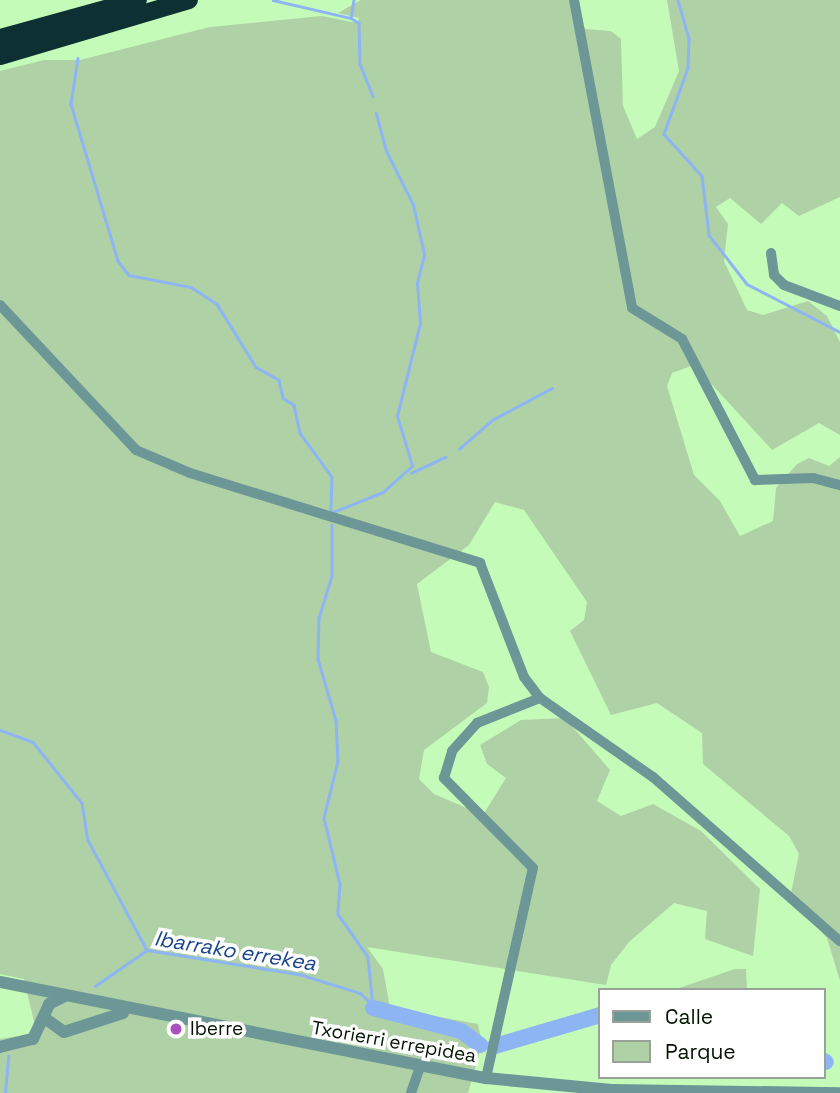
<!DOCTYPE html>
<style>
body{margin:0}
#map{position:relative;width:840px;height:1093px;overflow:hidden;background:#c5fbb8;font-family:"Space Grotesk",sans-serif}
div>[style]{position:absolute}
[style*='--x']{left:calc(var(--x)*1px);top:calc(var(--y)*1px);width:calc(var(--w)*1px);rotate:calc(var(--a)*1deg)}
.green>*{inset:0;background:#afd1a6}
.stream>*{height:2.5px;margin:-1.25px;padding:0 1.25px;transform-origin:1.25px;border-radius:1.25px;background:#8eb5f3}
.river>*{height:16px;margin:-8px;padding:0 8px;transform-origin:8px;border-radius:8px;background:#8eb5f3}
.minor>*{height:10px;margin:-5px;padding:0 5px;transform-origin:5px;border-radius:5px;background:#6d9697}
.tertiary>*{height:12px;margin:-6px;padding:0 6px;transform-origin:6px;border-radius:6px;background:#6d9697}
.motorway>*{height:18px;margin:-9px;padding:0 9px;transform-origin:9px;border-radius:9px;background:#0d3032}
.dots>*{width:19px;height:19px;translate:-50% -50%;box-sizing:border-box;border:4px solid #fff;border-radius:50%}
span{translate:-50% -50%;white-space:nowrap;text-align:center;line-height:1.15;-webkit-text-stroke:7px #fff;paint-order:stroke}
.poi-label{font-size:19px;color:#031400}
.left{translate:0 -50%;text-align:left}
.street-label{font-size:19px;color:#031400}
.water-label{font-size:21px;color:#17448c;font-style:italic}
.legend{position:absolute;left:598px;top:988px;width:228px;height:91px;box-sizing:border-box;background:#fff;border:2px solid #9aa199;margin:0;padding:9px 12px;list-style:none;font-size:21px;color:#031400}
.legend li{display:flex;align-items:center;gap:14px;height:35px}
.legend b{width:35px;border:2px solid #9aa199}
</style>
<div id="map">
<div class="green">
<i style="clip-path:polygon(361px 0,573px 0,585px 29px,611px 31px,621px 39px,623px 106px,637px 139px,655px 127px,679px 71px,667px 0,840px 0,840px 197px,799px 216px,782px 203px,761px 224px,730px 198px,716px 207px,728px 224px,724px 261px,747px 310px,763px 315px,808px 301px,827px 316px,840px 342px,840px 435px,819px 423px,772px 450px,694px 365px,672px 373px,667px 386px,694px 475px,720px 501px,740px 536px,773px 521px,776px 488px,797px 464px,809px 458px,829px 466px,840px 457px,840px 981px,827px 938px,790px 898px,799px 854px,789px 836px,703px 764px,702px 733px,657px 703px,611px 715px,570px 631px,584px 620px,587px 602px,524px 510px,495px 502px,469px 545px,417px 584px,431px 652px,483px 672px,489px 687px,487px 703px,424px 750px,419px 779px,434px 794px,483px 815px,506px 778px,487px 764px,480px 745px,521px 720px,565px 718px,610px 770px,597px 801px,621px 816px,653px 804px,701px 831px,760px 889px,753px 956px,705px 939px,707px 911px,674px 903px,629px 942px,611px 965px,606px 985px,367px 947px,383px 969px,390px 1008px,478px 1024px,482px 1044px,468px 1093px,0 1093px,0 1039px,30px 1034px,35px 1026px,24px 979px,0 974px,0 71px,44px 60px,80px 60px,210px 27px,322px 16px,357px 23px,359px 18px,338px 13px)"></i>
<i style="clip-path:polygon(735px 969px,746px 969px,747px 990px,673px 990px)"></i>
</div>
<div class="stream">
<i style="--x:273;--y:0;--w:80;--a:13"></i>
<i style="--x:354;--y:0;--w:18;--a:99"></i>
<i style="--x:351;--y:18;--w:9;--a:32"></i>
<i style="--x:359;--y:23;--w:41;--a:88.6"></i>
<i style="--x:360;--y:64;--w:35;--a:68"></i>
<i style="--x:678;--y:0;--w:41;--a:74.2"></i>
<i style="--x:689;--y:39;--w:29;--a:92"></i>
<i style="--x:688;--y:68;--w:70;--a:110"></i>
<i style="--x:664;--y:134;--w:57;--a:47.9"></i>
<i style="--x:702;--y:176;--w:59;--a:83.2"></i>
<i style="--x:709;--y:235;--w:62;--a:52.2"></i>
<i style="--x:747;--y:284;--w:105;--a:27.3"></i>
<i style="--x:78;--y:58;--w:47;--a:98.7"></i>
<i style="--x:71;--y:104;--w:164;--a:73.3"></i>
<i style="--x:118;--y:261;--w:18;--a:52"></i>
<i style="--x:129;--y:275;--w:63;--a:11"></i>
<i style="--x:191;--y:287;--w:31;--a:33"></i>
<i style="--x:217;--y:304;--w:74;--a:58.2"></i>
<i style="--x:256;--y:367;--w:26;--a:29"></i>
<i style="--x:279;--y:380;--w:18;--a:77"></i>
<i style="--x:283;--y:398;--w:13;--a:32"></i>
<i style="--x:294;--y:405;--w:29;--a:78"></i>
<i style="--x:300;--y:433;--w:54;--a:54"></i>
<i style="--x:332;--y:477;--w:35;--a:92"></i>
<i style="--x:459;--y:449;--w:44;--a:-41.3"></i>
<i style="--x:492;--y:420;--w:68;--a:-28.1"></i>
<i style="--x:411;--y:473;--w:38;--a:-25"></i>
<i style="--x:333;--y:512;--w:54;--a:-21.8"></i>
<i style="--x:383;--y:492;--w:39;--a:-42"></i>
<i style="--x:412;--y:466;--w:52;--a:-106.7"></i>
<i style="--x:397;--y:416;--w:96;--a:-76.1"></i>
<i style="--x:420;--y:323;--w:40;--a:-94.3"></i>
<i style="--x:417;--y:283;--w:30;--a:-76"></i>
<i style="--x:424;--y:254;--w:50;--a:-102.7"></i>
<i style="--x:413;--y:205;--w:60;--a:-116.6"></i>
<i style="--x:386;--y:151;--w:39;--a:-105"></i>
<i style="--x:332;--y:525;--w:51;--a:90"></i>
<i style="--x:332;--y:576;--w:44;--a:107.2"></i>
<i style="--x:319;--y:618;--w:41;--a:91.4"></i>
<i style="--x:318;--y:659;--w:64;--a:73.6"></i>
<i style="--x:336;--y:720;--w:41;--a:87.2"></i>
<i style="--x:338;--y:761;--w:59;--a:103.8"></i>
<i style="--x:324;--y:818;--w:68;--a:76.4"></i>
<i style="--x:340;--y:884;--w:30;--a:94"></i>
<i style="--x:338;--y:914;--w:52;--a:55.1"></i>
<i style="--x:368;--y:957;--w:51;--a:84.4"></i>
<i style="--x:0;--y:730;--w:35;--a:20"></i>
<i style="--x:33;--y:742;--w:78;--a:51.2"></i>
<i style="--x:82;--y:803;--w:37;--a:81"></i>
<i style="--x:88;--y:840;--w:125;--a:61.8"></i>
<i style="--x:95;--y:986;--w:63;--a:-34.7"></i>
<i style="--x:147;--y:950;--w:154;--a:9"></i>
<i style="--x:299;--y:974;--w:64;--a:17.3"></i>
<i style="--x:360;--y:993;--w:15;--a:42"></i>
<i style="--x:5;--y:1093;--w:37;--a:-85"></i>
</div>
<div class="river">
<i style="--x:373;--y:1008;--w:91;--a:14.6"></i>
<i style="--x:461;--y:1031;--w:24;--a:36"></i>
<i style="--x:495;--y:1046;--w:109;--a:-16.4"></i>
<i style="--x:824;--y:1061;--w:2;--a:27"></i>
</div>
<div class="minor">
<i style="--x:574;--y:0;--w:313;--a:79.3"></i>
<i style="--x:632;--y:308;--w:59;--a:31.8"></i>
<i style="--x:682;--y:339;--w:159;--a:62.6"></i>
<i style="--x:755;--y:480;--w:58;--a:-2"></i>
<i style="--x:813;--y:478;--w:28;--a:15"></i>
<i style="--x:771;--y:253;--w:22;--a:82"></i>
<i style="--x:774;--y:275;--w:14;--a:45"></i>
<i style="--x:784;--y:285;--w:60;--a:20.6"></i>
<i style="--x:0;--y:305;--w:199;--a:46.8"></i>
<i style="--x:136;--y:450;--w:59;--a:23.1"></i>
<i style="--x:190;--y:473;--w:304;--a:17.2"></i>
<i style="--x:480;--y:563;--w:122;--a:68.9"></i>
<i style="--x:524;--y:677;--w:26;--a:53"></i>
<i style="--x:540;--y:698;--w:138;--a:35"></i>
<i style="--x:653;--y:777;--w:249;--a:41.3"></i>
<i style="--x:486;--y:1078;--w:215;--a:-77.4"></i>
<i style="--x:533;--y:868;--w:127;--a:-134.7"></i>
<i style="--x:444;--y:778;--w:28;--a:-73"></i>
<i style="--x:452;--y:751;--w:38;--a:-48"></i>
<i style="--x:477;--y:723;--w:68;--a:-21.6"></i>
<i style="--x:411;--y:1093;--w:28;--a:-71"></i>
</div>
<div class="tertiary">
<i style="--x:0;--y:982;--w:495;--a:11.2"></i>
<i style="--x:486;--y:1078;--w:126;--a:5.5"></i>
<i style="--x:611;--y:1090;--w:229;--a:0.8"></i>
<i style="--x:46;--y:1019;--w:22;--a:36"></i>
<i style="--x:64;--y:1032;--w:62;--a:-17.9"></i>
<i style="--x:0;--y:1047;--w:34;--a:-14"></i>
<i style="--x:33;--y:1039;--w:38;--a:-65"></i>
<i style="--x:49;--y:1004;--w:18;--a:-27"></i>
</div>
<div class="motorway">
<i style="--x:0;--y:38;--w:143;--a:-15.4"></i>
<i style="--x:0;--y:56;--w:197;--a:-16.5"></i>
</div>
<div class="dots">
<i style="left:176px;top:1029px;background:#a850bd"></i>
</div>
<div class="poi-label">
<span class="left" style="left:190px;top:1029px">Iberre</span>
</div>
<div class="street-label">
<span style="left:394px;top:1042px;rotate:10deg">Txorierri errepidea</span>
</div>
<div class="water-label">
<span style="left:235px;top:951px;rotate:9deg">Ibarrako errekea</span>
</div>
<ul class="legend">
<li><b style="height:9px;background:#6d9697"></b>Calle</li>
<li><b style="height:19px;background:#afd1a6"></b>Parque</li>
</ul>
</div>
